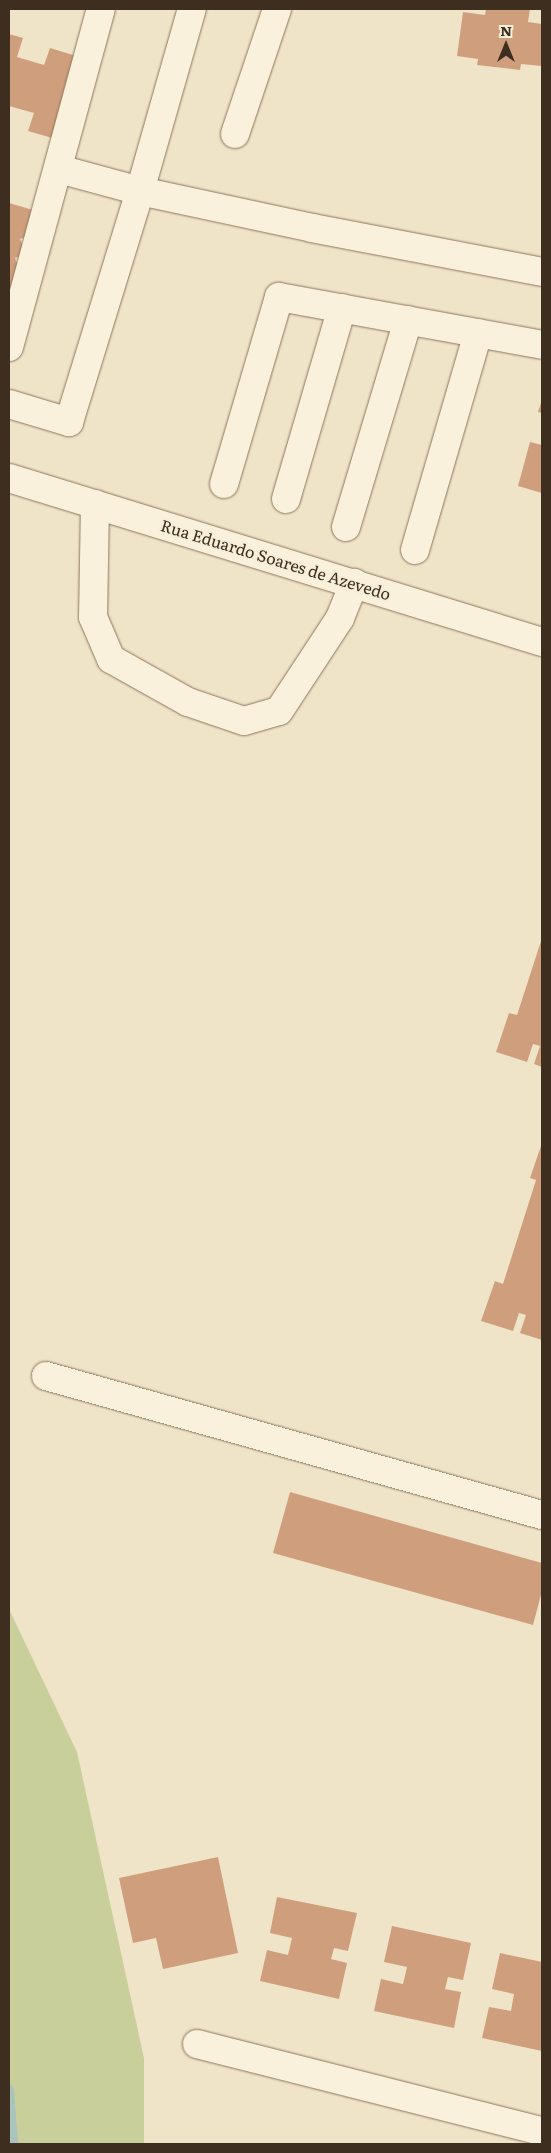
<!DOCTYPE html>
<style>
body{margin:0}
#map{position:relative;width:551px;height:2153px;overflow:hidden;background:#f0e4c8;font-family:Literata,serif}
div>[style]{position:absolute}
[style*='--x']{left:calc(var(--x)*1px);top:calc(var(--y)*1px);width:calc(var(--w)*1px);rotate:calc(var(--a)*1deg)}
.green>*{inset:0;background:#c9cf9b}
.stream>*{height:9px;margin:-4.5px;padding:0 4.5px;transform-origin:4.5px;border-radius:4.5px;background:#a9c4bc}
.building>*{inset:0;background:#cf9f7d}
.roads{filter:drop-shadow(0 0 1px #8d765c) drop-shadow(0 0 1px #8d765c)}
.minor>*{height:28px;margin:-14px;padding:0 14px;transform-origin:14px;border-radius:14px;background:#faf1dc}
span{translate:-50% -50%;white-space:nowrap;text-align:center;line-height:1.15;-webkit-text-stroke:4px #f7eed8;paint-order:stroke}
.street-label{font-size:16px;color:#3d2e20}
.frame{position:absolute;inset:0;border:10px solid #3d2e20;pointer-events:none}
.north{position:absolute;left:481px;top:20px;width:50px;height:50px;-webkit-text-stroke:4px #f7eed8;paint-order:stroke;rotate:0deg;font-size:14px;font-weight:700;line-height:20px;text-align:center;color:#3d2e20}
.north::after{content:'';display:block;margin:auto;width:18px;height:22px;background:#3d2e20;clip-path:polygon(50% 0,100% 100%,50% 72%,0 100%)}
</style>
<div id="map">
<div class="green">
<i style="clip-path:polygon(9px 1609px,77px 1752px,144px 2058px,144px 2144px,9px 2144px)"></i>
</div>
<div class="stream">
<i style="--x:9;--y:2089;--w:55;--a:85.8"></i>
</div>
<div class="building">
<i style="clip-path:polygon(486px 9px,530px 9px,528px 22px,542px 24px,542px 66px,521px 64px,520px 70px,477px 65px,478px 59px,457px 56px,463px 12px,485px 15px)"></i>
<i style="clip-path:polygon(9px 34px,23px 38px,17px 57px,44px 65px,50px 48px,86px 59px,59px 140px,28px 131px,34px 113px,9px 106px)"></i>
<i style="clip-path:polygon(9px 203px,40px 212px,33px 234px,20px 239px,26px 254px,15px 258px,19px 269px,13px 294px,9px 293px)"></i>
<i style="clip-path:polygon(542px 400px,542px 413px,538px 412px)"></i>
<i style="clip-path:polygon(530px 442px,542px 445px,542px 493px,518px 486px)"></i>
<i style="clip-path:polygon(542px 938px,542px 1067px,534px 1064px,540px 1046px,533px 1044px,527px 1062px,496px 1052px,509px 1013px,517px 1015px)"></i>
<i style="clip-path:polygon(542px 1143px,542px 1340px,520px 1333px,526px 1315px,519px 1313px,513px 1331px,481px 1321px,495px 1281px,503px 1284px,536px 1180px,530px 1178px)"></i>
<i style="clip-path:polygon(290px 1492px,542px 1563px,542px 1591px,533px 1625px,273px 1553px)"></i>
<i style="clip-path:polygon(218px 1857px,238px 1953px,163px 1969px,156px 1938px,133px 1943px,119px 1878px)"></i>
<i style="clip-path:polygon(277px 1897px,357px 1913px,348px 1951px,334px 1948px,331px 1959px,347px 1963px,339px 1999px,260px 1981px,267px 1950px,288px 1955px,292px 1938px,270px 1933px)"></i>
<i style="clip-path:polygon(392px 1926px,471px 1943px,463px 1980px,448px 1977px,445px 1989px,461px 1992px,454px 2028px,374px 2011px,381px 1979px,403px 1984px,407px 1967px,384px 1962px)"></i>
<i style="clip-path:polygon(500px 1953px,542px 1962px,542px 2051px,482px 2038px,489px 2007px,511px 2011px,514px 1994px,492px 1989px)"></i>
</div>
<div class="roads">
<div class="minor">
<i style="--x:235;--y:134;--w:132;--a:-71.4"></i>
<i style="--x:59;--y:169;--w:84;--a:15.2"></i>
<i style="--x:140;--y:191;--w:176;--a:12.1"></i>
<i style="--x:312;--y:228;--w:234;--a:10.8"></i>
<i style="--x:9;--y:347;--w:350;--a:-74.8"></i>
<i style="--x:9;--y:404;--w:63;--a:16.7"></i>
<i style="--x:69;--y:422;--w:242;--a:-72.9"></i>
<i style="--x:140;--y:191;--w:189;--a:-74.1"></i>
<i style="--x:9;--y:478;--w:558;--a:17.1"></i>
<i style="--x:224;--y:484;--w:195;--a:-73.6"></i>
<i style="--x:279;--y:297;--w:267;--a:10.3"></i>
<i style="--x:286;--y:499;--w:199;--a:-73.7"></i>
<i style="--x:95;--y:504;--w:113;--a:91"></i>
<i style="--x:93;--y:617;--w:46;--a:66.8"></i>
<i style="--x:111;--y:659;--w:88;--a:29.2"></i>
<i style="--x:188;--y:702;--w:59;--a:18.7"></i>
<i style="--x:244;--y:721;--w:36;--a:-16"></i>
<i style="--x:279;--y:711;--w:111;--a:-56.7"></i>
<i style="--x:340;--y:618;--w:38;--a:-68"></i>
<i style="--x:346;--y:527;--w:216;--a:-73.3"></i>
<i style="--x:415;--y:550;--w:226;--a:-73.8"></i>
<i style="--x:46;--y:1376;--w:515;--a:15.66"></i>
<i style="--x:197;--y:2044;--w:356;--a:14.2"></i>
</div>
</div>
<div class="street-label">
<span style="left:276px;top:559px;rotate:17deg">Rua Eduardo Soares de Azevedo</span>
</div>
<div class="frame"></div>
<div class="north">N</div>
</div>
